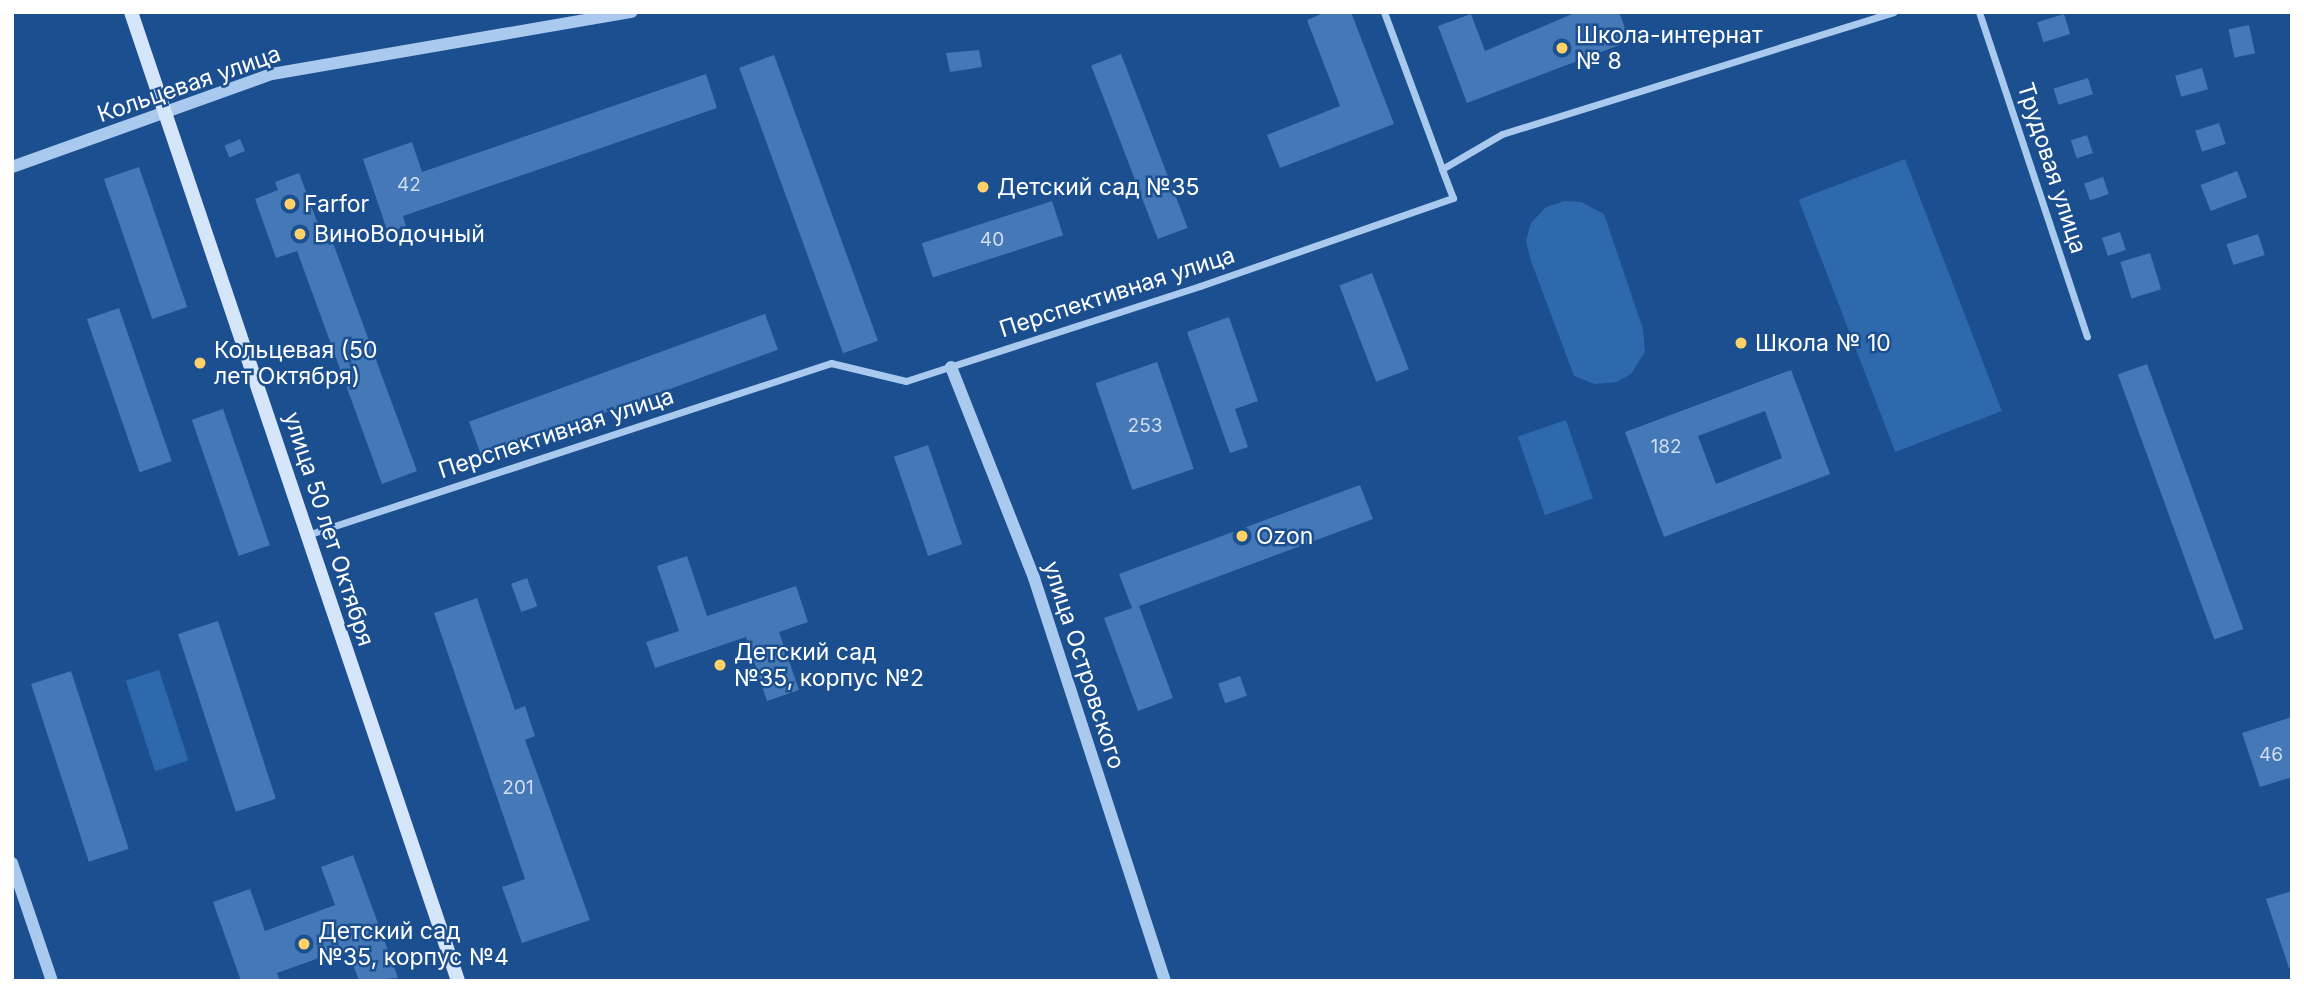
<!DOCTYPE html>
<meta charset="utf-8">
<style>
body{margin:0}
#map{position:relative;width:2304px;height:993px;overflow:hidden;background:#1b4f8f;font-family:Inter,sans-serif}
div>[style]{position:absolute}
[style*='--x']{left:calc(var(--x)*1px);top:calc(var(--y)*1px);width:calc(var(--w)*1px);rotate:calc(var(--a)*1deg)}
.green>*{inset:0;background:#2e69ad;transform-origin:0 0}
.building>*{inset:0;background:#4478b7;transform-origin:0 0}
.minor>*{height:7px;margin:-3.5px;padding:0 3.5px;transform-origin:3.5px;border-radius:3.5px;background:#a9c9ee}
.tertiary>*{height:12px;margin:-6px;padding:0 6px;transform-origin:6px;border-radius:6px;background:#a9c9ee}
.secondary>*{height:14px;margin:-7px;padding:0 7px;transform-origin:7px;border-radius:7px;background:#d6e6fa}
.dots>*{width:19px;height:19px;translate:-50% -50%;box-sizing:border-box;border:4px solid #1b4f8f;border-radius:50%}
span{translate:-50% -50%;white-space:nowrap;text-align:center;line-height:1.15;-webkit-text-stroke:5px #1b4f8f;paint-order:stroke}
.number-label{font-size:19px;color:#d0dded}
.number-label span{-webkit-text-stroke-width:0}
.poi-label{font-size:23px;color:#fff}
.left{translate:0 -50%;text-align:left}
.street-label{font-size:23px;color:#fff}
.frame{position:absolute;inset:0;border:14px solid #fff;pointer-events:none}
</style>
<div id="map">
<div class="green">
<i style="left:1905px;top:159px;width:270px;height:114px;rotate:69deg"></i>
<i style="clip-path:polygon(1565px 201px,1581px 202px,1604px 214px,1643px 329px,1645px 352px,1631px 374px,1617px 382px,1595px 384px,1574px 376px,1531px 261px,1526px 241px,1531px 223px,1546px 207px)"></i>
<i style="left:1566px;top:420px;width:83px;height:51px;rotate:71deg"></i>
<i style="left:159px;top:670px;width:95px;height:35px;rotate:72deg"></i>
</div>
<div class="building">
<i style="clip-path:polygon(1326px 12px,1351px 12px,1394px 124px,1280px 168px,1267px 135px,1340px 106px,1307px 20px)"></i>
<i style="clip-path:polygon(1577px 12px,1619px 12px,1630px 41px,1467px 103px,1438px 26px,1471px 14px,1485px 51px)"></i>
<i style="left:2064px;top:14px;width:21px;height:28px;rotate:73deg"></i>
<i style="left:2249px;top:25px;width:29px;height:21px;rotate:78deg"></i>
<i style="clip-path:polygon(979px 50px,982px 67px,950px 72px,946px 53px)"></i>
<i style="left:1121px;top:54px;width:186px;height:32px;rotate:69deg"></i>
<i style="left:774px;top:55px;width:304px;height:37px;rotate:70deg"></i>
<i style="left:2202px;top:68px;width:22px;height:28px;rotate:74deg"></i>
<i style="clip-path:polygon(706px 74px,717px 108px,403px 216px,406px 226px,388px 233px,363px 159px,412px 142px,422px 172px)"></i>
<i style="left:2088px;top:78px;width:17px;height:36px;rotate:73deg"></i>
<i style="left:2219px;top:123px;width:22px;height:25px;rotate:72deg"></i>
<i style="left:2087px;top:135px;width:19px;height:17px;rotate:72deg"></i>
<i style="left:240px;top:139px;width:13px;height:17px;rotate:67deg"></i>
<i style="left:139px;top:167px;width:148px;height:37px;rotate:71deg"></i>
<i style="left:2237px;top:171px;width:28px;height:39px;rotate:69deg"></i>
<i style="clip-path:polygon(299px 173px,322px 235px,329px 232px,417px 471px,382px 484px,297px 251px,276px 258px,255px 199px,278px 190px,275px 182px)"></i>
<i style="left:2103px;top:177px;width:18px;height:20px;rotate:71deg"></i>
<i style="left:1052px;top:201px;width:36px;height:137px;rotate:72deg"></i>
<i style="left:2120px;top:232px;width:19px;height:19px;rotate:72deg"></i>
<i style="left:2258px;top:234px;width:22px;height:33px;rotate:72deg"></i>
<i style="left:2150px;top:253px;width:38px;height:31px;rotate:73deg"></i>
<i style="left:1372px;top:273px;width:103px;height:35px;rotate:69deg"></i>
<i style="left:119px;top:308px;width:162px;height:34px;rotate:71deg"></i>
<i style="left:765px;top:314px;width:38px;height:315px;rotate:70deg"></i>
<i style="clip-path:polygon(1229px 317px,1258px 401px,1235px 409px,1248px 447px,1230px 453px,1187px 332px)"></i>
<i style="left:1157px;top:362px;width:113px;height:65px;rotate:71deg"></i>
<i style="left:2147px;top:364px;width:282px;height:31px;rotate:70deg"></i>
<i style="clip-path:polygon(evenodd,1791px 370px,1830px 474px,1664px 537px,1625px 432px,1791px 370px,1765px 411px,1782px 458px,1716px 484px,1698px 436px,1765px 411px)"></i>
<i style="left:223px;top:409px;width:144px;height:33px;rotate:71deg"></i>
<i style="left:928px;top:445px;width:105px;height:36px;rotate:71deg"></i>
<i style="clip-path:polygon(1360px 485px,1373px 519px,1139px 606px,1173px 698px,1138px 711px,1104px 618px,1132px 608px,1119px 574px)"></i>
<i style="clip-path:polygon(687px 556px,707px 616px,796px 586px,808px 622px,779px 632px,799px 690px,767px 701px,746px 637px,655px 668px,646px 642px,679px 631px,657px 566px)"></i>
<i style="left:527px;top:578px;width:30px;height:17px;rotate:70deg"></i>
<i style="clip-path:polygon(477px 598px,515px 710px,525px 706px,535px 736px,525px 740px,590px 920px,522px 943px,502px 887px,525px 879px,434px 613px)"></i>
<i style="left:218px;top:621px;width:187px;height:42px;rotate:72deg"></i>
<i style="left:71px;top:671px;width:187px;height:42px;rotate:72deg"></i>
<i style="left:1240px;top:676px;width:21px;height:23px;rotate:71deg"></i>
<i style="clip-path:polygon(2292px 717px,2292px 777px,2260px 787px,2242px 733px)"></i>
<i style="clip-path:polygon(353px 855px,398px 978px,359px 981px,347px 948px,277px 973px,280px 981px,241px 981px,213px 902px,250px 889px,265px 931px,335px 905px,321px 867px)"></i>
<i style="clip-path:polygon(2292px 891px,2292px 967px,2289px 968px,2266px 899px)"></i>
</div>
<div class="minor">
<i style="--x:1384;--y:12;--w:167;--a:69.7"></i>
<i style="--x:1979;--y:12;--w:342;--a:71.6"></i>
<i style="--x:307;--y:535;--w:552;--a:-18.17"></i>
<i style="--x:831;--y:363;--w:77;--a:13.5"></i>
<i style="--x:906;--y:381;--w:309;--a:-17.9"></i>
<i style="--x:1200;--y:286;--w:268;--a:-19.2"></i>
<i style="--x:1453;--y:198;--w:31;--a:-111"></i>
<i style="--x:1442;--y:169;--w:69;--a:-30.3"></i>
<i style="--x:1502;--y:134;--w:410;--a:-17.3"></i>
</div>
<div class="tertiary">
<i style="--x:12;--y:167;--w:276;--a:-19.7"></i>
<i style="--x:272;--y:74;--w:365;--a:-9.8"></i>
<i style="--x:951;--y:367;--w:227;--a:68.5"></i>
<i style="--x:1034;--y:578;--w:424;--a:72"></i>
<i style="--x:12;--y:863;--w:125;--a:71.3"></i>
</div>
<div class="secondary">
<i style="--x:131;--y:12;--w:1023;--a:71.35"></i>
</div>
<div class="dots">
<i style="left:1562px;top:48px;background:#ffd166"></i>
<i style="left:983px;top:187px;background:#ffd166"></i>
<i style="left:290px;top:204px;background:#ffd166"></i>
<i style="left:300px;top:234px;background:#ffd166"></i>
<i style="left:1741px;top:343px;background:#ffd166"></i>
<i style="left:200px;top:363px;background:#ffd166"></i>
<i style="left:1242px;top:536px;background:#ffd166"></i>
<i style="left:720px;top:665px;background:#ffd166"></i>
<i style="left:304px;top:944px;background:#ffd166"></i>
</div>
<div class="number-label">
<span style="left:409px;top:185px">42</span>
<span style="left:992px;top:240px">40</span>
<span style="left:1145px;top:426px">253</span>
<span style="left:1666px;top:447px">182</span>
<span style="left:2271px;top:755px">46</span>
<span style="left:518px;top:788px">201</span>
</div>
<div class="poi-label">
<span class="left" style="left:1576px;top:48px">Школа-интернат<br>№ 8</span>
<span class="left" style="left:997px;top:187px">Детский сад №35</span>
<span class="left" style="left:304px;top:204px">Farfor</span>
<span class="left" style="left:314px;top:234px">ВиноВодочный</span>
<span class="left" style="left:1755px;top:343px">Школа № 10</span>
<span class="left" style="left:214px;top:363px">Кольцевая (50<br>лет Октября)</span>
<span class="left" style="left:1256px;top:536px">Ozon</span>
<span class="left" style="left:734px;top:665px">Детский сад<br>№35, корпус №2</span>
<span class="left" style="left:318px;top:944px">Детский сад<br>№35, корпус №4</span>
</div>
<div class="street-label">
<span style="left:189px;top:84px;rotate:-19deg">Кольцевая улица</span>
<span style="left:2052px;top:168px;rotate:72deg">Трудовая улица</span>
<span style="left:1117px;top:292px;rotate:-18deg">Перспективная улица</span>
<span style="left:556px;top:433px;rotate:-18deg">Перспективная улица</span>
<span style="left:329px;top:529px;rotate:72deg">улица 50 лет Октября</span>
<span style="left:1084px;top:665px;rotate:72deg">улица Островского</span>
</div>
<div class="frame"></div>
</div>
